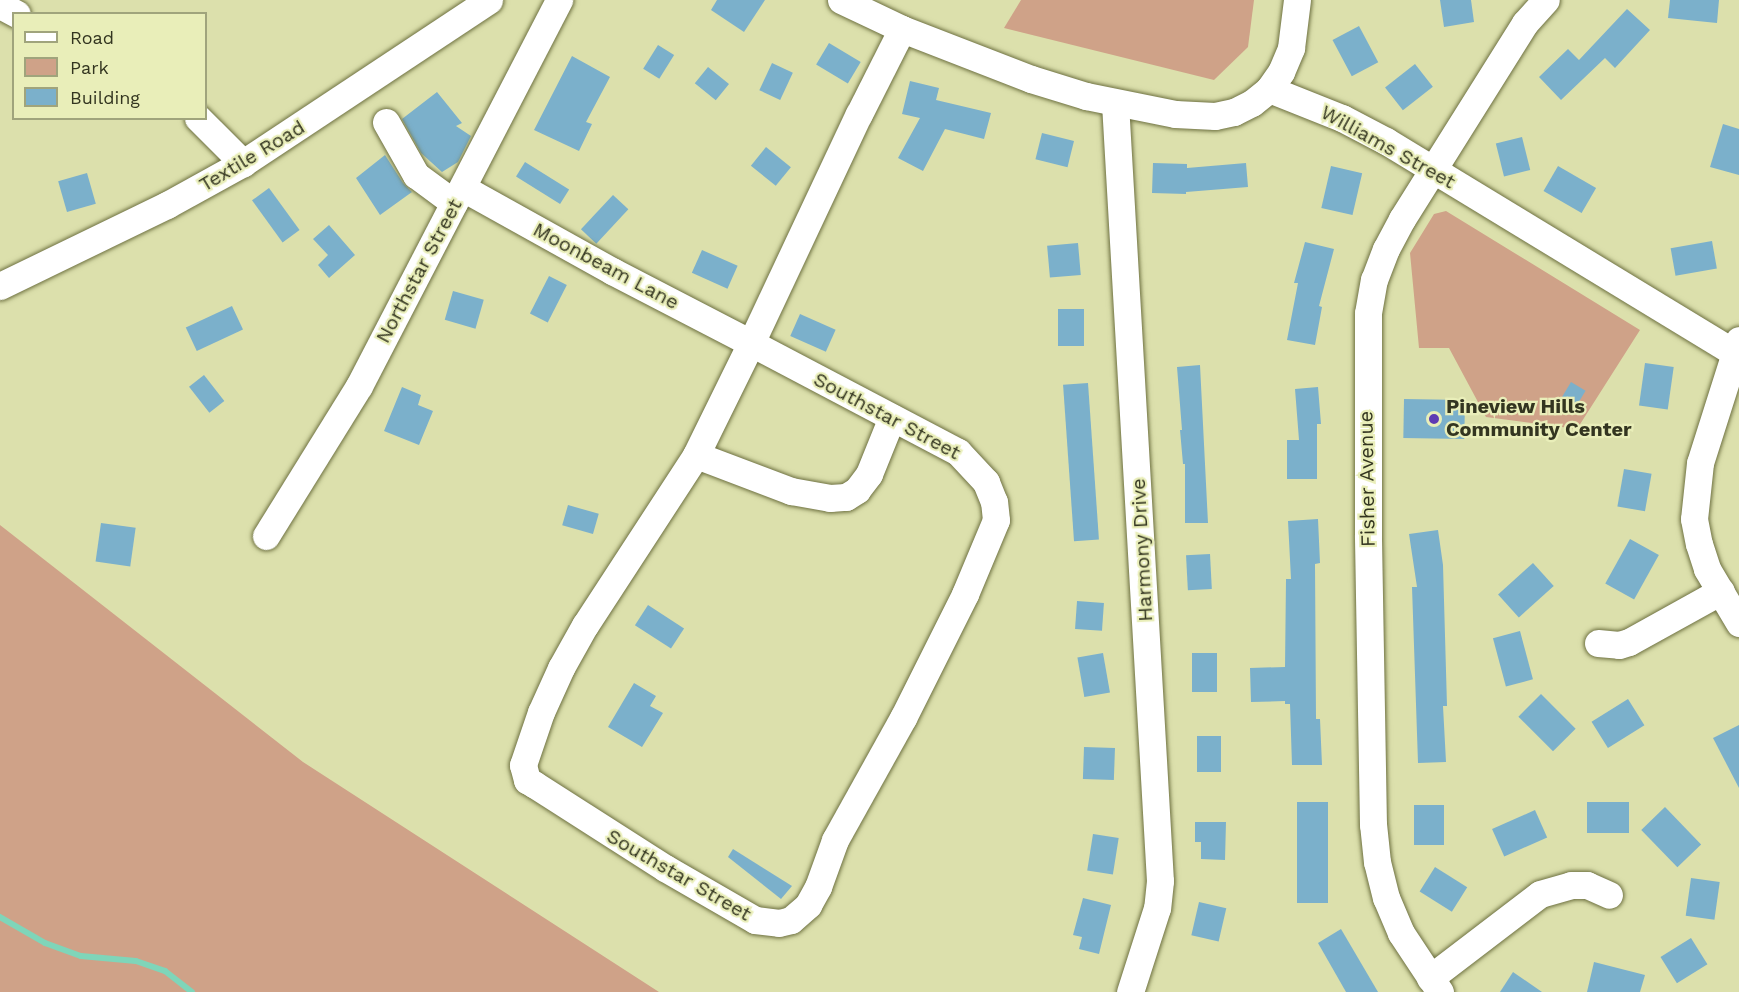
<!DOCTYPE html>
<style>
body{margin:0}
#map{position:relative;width:1739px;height:992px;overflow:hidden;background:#dce0ac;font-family:"Work Sans",sans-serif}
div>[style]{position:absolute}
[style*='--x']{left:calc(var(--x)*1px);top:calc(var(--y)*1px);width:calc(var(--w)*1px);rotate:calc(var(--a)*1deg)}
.green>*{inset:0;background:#cfa288}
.stream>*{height:6px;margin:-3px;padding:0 3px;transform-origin:3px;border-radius:3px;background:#7fd5b9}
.building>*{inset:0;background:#7bb0cb;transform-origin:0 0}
.roads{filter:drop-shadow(0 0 2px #6e7141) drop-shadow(0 0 2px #6e7141)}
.minor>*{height:27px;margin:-13.5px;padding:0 13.5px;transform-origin:13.5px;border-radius:13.5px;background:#fff}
.dots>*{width:16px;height:16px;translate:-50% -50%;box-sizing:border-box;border:3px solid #e9eeb9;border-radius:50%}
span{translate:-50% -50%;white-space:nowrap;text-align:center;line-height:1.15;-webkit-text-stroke:4.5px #e9eeb9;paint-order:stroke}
.street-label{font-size:20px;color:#333520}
.poi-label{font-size:20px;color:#333520;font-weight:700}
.left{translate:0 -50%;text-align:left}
.legend{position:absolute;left:12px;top:12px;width:195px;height:108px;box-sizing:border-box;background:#e9eeb9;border:2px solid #a0a47c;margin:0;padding:8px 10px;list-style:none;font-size:18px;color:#333520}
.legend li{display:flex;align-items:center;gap:12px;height:30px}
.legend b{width:30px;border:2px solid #a0a47c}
</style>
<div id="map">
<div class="green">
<i style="clip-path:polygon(1021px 0,1254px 0,1248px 47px,1214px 80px,1004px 28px)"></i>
<i style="clip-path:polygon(1446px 211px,1640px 330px,1577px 429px,1486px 417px,1449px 348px,1419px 348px,1410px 253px,1434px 214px)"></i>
<i style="clip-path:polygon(0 525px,303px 762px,659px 992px,0 992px)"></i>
</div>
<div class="stream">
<i style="--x:0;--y:917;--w:52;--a:30"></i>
<i style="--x:45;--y:943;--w:38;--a:20"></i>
<i style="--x:81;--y:956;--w:55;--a:5.2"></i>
<i style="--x:136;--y:961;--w:31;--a:19"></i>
<i style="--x:165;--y:971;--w:34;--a:38"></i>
</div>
<div class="building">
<i style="clip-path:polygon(717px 0,765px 0,744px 32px,711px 10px)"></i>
<i style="clip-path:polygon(1440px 0,1471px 0,1474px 22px,1444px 27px)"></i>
<i style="clip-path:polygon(1670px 0,1719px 0,1717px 23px,1668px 18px)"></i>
<i style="clip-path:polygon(1627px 9px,1650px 30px,1615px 68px,1605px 58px,1561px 100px,1539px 77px,1568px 49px,1579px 60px)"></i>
<i style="left:1359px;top:26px;width:41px;height:30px;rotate:62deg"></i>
<i style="left:829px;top:43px;width:37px;height:25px;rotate:31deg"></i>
<i style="left:658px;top:45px;width:19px;height:28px;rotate:32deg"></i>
<i style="clip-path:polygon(572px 56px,610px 77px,586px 122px,592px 124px,579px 151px,534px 130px)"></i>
<i style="left:772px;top:63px;width:23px;height:30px;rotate:25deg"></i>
<i style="left:1415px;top:64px;width:29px;height:38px;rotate:52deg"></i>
<i style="left:708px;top:67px;width:27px;height:21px;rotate:39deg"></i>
<i style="clip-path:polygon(910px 81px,939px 88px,936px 100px,991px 113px,984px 139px,945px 129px,923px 171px,898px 158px,920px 118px,902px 114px)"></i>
<i style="clip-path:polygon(437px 92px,462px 123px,456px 126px,471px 136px,458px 162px,442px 172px,421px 153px,402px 119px)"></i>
<i style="clip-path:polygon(1723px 124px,1739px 129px,1739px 175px,1710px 167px)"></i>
<i style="left:1042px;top:133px;width:33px;height:27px;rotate:14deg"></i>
<i style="left:1522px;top:137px;width:34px;height:27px;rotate:76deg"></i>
<i style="left:766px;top:147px;width:32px;height:24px;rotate:39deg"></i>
<i style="clip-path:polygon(385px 155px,403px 183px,412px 192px,380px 215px,356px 178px)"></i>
<i style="left:525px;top:162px;width:52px;height:17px;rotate:32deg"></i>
<i style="clip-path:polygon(1153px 163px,1187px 164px,1187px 168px,1246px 163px,1248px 187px,1186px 192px,1186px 194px,1152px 193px)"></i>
<i style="left:1331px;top:166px;width:32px;height:43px;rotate:13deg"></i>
<i style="left:1558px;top:166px;width:44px;height:29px;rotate:30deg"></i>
<i style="left:87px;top:173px;width:32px;height:30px;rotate:74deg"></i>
<i style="left:269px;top:188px;width:52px;height:21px;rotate:54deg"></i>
<i style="left:613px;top:195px;width:21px;height:47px;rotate:43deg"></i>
<i style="clip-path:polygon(329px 225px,355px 255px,329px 278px,318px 265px,328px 255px,313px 239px)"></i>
<i style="left:1712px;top:241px;width:28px;height:42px;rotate:80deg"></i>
<i style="clip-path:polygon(1305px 242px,1334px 249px,1319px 306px,1322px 307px,1315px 345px,1287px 340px,1298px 283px,1294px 283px)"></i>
<i style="left:1078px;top:243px;width:32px;height:31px;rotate:85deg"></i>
<i style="left:702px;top:250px;width:39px;height:25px;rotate:24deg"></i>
<i style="left:549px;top:276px;width:20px;height:42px;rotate:27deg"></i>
<i style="left:453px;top:291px;width:32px;height:30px;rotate:16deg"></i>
<i style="left:232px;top:306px;width:26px;height:51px;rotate:65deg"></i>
<i style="left:1058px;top:309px;width:26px;height:37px"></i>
<i style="left:800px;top:314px;width:39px;height:24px;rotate:24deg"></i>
<i style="left:1645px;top:363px;width:29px;height:43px;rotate:8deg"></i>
<i style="clip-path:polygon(1200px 365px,1208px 523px,1185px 523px,1185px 464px,1183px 464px,1180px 430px,1182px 430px,1177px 367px)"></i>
<i style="left:204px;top:375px;width:33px;height:19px;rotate:52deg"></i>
<i style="left:1571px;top:382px;width:17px;height:25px;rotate:31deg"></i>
<i style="left:1088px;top:383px;width:157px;height:25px;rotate:86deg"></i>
<i style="clip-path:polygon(402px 387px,421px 395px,418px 405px,433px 411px,419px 445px,384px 431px)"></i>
<i style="clip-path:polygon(1318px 387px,1321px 424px,1317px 424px,1317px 479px,1287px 479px,1287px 440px,1299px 440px,1295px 389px)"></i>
<i style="left:1404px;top:399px;width:61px;height:39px;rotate:1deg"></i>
<i style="left:1624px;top:469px;width:28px;height:38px;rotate:10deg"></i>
<i style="left:568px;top:505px;width:32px;height:21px;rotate:16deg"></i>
<i style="clip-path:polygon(1318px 519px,1320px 563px,1315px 564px,1316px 719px,1320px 719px,1322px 765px,1292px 765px,1290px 704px,1285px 704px,1285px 701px,1251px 702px,1250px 668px,1285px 667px,1286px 579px,1291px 579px,1288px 521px)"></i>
<i style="left:101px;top:523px;width:35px;height:39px;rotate:8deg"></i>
<i style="clip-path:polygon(1438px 530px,1443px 565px,1447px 706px,1443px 706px,1446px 762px,1418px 763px,1412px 587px,1417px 587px,1409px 534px)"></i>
<i style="left:1630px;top:539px;width:33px;height:51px;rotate:29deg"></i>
<i style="left:1210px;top:554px;width:35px;height:24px;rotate:87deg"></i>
<i style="left:1533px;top:563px;width:31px;height:47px;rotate:48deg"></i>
<i style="left:1077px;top:601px;width:27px;height:28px;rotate:4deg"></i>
<i style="left:648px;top:605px;width:43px;height:24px;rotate:33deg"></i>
<i style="left:1520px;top:631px;width:50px;height:28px;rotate:75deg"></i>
<i style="left:1103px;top:653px;width:40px;height:26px;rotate:80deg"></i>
<i style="left:1192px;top:653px;width:25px;height:39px"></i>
<i style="clip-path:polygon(634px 683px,656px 696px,650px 706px,663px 713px,642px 747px,608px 727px)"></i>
<i style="left:1541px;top:694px;width:49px;height:32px;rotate:45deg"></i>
<i style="left:1628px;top:699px;width:31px;height:43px;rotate:58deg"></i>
<i style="clip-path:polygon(1739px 725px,1739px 788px,1713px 738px)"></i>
<i style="left:1197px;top:736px;width:24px;height:36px"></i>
<i style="left:1084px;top:747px;width:31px;height:32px;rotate:2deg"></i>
<i style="left:1297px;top:802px;width:31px;height:101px"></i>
<i style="left:1629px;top:802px;width:31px;height:42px;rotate:90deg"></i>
<i style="left:1444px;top:805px;width:40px;height:30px;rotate:90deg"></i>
<i style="left:1665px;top:807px;width:52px;height:33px;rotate:46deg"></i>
<i style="left:1535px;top:810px;width:30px;height:47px;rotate:66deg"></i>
<i style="clip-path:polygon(1195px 822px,1226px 822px,1225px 860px,1201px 859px,1201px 842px,1195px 842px)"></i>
<i style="left:1093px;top:834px;width:26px;height:37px;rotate:9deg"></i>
<i style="clip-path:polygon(733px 849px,792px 886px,781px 899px,728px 857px)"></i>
<i style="left:1435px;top:867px;width:38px;height:29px;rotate:32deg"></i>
<i style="left:1691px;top:878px;width:29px;height:38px;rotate:8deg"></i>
<i style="clip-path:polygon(1083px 898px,1111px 905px,1099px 954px,1079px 949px,1082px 937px,1073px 935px)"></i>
<i style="left:1199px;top:902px;width:28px;height:34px;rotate:13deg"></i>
<i style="clip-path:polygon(1341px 929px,1378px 992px,1346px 992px,1318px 943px)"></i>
<i style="left:1691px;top:938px;width:31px;height:36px;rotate:58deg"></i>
<i style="clip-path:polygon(1594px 962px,1645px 975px,1640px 992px,1587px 992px)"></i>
<i style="clip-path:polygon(1513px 972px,1542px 992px,1500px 992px)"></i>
</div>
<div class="roads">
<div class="minor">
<i style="--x:841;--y:0;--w:68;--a:25.4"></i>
<i style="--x:902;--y:29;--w:138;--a:21.2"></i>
<i style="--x:1031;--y:79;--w:58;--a:17.2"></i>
<i style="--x:1086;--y:96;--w:91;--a:11.4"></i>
<i style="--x:1175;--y:114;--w:40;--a:2.9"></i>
<i style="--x:1215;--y:116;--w:19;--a:-12"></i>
<i style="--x:1234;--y:112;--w:20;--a:-27"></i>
<i style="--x:1252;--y:103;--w:22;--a:-39"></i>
<i style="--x:1269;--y:89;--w:21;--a:-55"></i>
<i style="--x:1281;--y:72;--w:26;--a:-67"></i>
<i style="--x:1291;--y:48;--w:48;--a:-82.9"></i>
<i style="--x:0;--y:5;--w:19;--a:28"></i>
<i style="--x:1269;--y:89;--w:79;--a:21.7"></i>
<i style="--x:1342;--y:118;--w:50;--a:27.6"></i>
<i style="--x:1386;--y:141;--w:413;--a:31.3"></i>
<i style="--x:1115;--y:103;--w:779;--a:86.69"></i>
<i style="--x:1160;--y:881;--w:27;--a:96"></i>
<i style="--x:1157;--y:908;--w:88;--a:107.8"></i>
<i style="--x:198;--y:118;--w:64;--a:45"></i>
<i style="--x:386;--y:122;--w:61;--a:60.5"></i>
<i style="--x:416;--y:175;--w:47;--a:36.4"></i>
<i style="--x:463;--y:188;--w:171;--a:29.1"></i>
<i style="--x:612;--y:271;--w:157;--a:27.4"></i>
<i style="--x:751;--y:343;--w:125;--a:116.2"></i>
<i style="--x:696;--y:455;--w:203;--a:123.1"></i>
<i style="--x:585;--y:625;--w:49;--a:119.2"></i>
<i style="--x:561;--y:668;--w:48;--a:114.4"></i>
<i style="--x:541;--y:712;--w:56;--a:108.8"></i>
<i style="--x:523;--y:765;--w:16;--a:75"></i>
<i style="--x:527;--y:780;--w:9;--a:32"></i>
<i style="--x:535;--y:785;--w:154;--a:32.6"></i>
<i style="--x:665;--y:868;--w:104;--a:30"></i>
<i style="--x:755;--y:920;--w:24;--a:7"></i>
<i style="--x:779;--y:923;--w:12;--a:-14"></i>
<i style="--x:791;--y:920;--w:23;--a:-41"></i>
<i style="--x:808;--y:905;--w:21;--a:-61"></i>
<i style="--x:818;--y:887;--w:50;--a:-70.1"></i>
<i style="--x:835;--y:840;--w:140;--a:-60.9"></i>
<i style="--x:903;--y:718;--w:139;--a:-63.4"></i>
<i style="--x:965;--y:594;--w:80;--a:-67.3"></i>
<i style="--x:996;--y:520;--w:18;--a:-96"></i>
<i style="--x:994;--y:502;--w:22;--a:-112"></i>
<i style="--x:986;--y:482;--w:41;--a:-133"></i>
<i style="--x:958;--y:452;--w:234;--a:-152.2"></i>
<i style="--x:751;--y:343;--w:253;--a:-64.8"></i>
<i style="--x:859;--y:114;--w:95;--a:-63.2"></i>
<i style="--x:0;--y:286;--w:186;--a:-25.9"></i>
<i style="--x:167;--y:205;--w:87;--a:-28.9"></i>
<i style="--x:243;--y:163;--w:295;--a:-33.5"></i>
<i style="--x:1739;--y:340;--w:129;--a:107.6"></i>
<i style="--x:1700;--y:463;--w:56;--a:96.1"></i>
<i style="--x:1694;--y:519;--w:25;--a:79"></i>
<i style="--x:1699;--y:544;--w:26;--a:72"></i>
<i style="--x:1707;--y:569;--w:63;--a:59.3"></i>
<i style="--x:696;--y:455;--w:102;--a:20.8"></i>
<i style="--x:791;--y:491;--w:40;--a:10"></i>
<i style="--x:830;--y:498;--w:16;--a:-4"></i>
<i style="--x:846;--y:497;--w:13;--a:-32"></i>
<i style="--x:857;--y:490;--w:20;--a:-53"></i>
<i style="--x:869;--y:474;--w:61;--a:-68"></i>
<i style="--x:266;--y:536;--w:176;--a:-58.2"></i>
<i style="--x:359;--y:386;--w:435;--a:-62.6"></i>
<i style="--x:1598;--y:643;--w:21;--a:5"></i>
<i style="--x:1619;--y:645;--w:10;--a:-17"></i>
<i style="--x:1629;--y:642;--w:105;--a:-29"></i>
<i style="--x:1430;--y:978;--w:138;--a:-37.4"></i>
<i style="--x:1540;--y:894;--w:32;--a:-16"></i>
<i style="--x:1571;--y:885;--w:16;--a:0"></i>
<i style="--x:1587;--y:885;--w:24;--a:24"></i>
<i style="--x:1440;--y:992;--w:71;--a:-123.5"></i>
<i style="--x:1401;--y:933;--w:38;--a:-113"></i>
<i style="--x:1386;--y:898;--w:37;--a:-104"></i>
<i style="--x:1377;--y:862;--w:37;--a:-96"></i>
<i style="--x:1373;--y:825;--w:290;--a:-91"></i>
<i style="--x:1368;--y:535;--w:222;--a:-90"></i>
<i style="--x:1368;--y:313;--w:34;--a:-80"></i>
<i style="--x:1374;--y:280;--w:33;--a:-69"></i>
<i style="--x:1386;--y:249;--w:34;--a:-62"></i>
<i style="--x:1402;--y:219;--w:231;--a:-57.9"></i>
<i style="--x:1525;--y:23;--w:31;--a:-48"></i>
</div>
</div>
<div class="dots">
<i style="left:1434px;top:419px;background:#5e3bb3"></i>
</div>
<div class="street-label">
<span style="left:1388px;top:147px;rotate:29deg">Williams Street</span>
<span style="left:252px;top:156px;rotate:-31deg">Textile Road</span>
<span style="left:606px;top:266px;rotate:28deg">Moonbeam Lane</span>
<span style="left:419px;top:271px;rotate:-62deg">Northstar Street</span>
<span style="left:887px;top:416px;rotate:28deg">Southstar Street</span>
<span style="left:1367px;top:479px;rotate:-91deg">Fisher Avenue</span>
<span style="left:1142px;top:550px;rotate:-93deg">Harmony Drive</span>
<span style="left:679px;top:875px;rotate:30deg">Southstar Street</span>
</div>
<div class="poi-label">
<span class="left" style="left:1446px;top:418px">Pineview Hills<br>Community Center</span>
</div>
<ul class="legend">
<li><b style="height:8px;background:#fff"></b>Road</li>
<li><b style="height:16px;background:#cfa288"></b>Park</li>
<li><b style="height:16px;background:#7bb0cb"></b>Building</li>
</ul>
</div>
